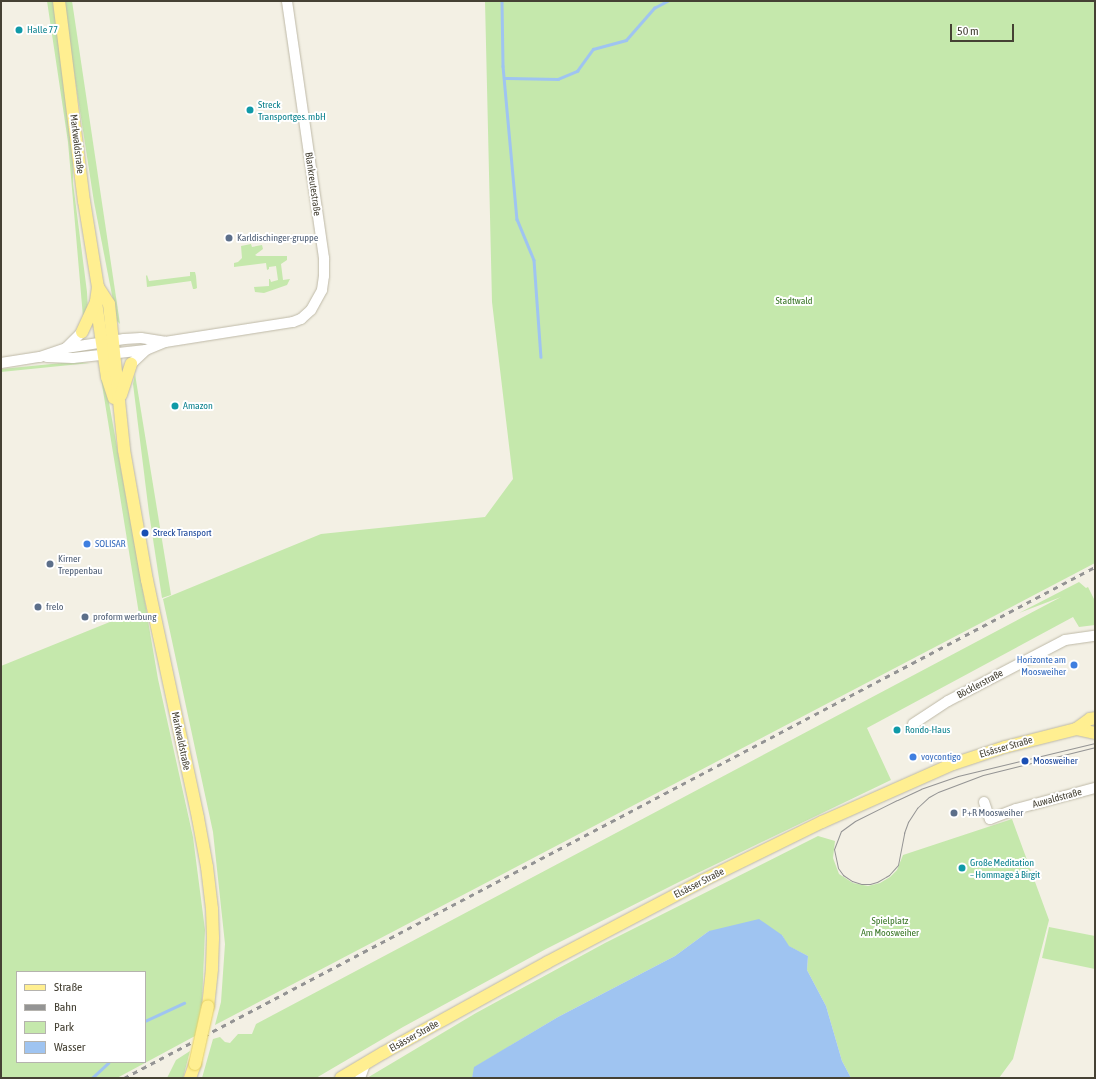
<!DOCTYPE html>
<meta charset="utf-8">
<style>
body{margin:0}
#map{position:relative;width:1096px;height:1079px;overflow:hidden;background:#f3f0e4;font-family:"Asap Condensed",sans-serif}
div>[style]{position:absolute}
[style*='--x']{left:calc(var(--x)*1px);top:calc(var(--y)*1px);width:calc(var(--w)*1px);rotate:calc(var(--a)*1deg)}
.green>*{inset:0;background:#c5e8ac}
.water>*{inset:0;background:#9fc4f1}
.stream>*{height:2.5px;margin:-1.25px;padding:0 1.25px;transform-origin:1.25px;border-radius:1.25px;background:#9fc4f1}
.roads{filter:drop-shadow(0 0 1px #beb9a7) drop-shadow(0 0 1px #beb9a7)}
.minor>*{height:10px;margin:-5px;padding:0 5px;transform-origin:5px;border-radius:5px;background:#fff}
.major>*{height:12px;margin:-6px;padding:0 6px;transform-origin:6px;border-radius:6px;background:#ffef91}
.tram>*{height:1px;margin:-0.5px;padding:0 0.5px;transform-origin:0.5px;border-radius:0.5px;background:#949494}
.rail>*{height:2.5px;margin-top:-1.25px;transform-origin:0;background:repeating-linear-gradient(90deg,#949494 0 5px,transparent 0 10px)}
.bridges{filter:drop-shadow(0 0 1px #e5cf60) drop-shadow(0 0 1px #e5cf60)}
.major-bridge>*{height:12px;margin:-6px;padding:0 6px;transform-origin:6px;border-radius:6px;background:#ffef91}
.dots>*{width:11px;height:11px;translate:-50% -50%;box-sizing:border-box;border:2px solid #fff;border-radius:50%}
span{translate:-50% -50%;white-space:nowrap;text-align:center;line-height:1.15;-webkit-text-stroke:4px #fff;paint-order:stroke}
.culture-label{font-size:10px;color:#0d838f}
.left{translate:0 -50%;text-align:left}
.street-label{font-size:10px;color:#454134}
.service-label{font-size:10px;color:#4e5e75}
.park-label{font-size:10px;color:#3a7727}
.transit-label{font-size:10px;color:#164399}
.shop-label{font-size:10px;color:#366cbe}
.right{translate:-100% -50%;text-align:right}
.frame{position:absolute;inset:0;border:2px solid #454134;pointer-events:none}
.legend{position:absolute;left:16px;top:971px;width:130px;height:92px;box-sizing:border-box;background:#fff;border:1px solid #b5b3ae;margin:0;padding:5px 7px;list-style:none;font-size:12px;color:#454134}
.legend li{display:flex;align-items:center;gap:8px;height:20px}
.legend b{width:20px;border:1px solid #b5b3ae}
.scale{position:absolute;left:950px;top:24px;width:64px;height:18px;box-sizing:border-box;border:2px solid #454134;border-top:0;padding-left:5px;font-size:12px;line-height:14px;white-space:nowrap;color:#454134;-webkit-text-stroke:3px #fff;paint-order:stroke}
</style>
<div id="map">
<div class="green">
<i style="clip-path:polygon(47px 1px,53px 1px,73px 136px,73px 183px,87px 292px,88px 311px,83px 317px,68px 142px)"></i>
<i style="clip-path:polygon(63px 1px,72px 1px,120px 324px,117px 321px,94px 202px)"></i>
<i style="clip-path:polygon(485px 1px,1095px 1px,1095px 563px,215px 1025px,221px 1002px,225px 944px,213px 832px,163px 599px,321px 534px,485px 517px,513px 479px,492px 302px)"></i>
<i style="clip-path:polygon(251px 244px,252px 247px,262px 245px,263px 249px,255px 255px,257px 256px,287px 256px,287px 260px,281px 264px,283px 280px,290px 279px,287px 285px,264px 293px,255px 292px,254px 287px,269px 286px,269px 279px,270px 279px,271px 282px,278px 280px,276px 266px,269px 267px,269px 269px,267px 270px,266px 263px,234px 267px,234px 263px,238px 262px,242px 258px,241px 246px)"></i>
<i style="clip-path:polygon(190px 272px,195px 272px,196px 276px,197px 288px,195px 289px,193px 289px,191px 281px,147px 287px,146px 276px,147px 275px,149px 281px,190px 276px)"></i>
<i style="clip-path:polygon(72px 362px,90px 363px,1px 372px,1px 369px)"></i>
<i style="clip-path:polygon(evenodd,100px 372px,103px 374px,108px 397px,147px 613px,139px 614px,147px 615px,158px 679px,193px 837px,205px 930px,202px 1003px,195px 1036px,117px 1078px,1px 1078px,1px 666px,132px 613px,139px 614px,100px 372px,17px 972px,145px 972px,145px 1062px,17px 1062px,17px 972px)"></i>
<i style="clip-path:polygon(135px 374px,171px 595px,162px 598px,149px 513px,133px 384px)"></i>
<i style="clip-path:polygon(1079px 582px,1086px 588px,1088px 587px,1095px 601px,1095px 625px,1079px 627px,1073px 617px,867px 728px,891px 780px,679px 882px,546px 949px,403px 1027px,316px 1078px,202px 1078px,213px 1039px,220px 1037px,225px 1042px,230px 1043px,238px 1034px,252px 1034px,256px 1024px,1061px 597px,1019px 613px)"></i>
<i style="clip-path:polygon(1012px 819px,1049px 920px,1013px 1059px,999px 1078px,851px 1078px,842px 1061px,826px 1006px,807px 970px,808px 956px,788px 946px,782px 935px,709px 931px,675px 956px,558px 1017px,475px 1067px,472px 1078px,367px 1078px,476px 1013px,605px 943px,818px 836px,835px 841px,833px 858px,839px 874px,853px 883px,868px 886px,880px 883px,890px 877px,897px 870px,903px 855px)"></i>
<i style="clip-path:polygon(1049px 927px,1095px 936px,1095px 969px,1042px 958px)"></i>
<i style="clip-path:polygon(190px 1051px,183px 1078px,167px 1078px,176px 1060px)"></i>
</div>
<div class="water">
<i style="clip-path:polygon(759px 919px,782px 935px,789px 946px,808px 956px,807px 970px,826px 1006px,842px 1061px,851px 1078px,472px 1078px,474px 1067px,558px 1017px,675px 956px,709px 931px)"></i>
</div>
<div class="stream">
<i style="--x:502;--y:1;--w:65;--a:89.1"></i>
<i style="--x:503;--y:66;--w:154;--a:84.8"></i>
<i style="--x:517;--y:219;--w:44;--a:67.5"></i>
<i style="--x:534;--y:260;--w:97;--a:85.9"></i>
<i style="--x:504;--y:78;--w:54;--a:1.1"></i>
<i style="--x:558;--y:79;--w:21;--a:-23"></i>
<i style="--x:577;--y:71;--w:27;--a:-54"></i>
<i style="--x:593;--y:49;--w:34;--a:-15"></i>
<i style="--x:626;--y:40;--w:43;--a:-48.8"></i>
<i style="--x:654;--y:8;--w:15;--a:-28"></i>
<i style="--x:145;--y:1021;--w:43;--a:-24.8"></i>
<i style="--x:92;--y:1078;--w:22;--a:-43"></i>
</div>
<div class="roads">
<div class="minor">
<i style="--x:66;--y:348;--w:23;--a:-45"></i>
<i style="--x:47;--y:357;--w:26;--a:2"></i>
<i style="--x:73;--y:358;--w:73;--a:-6.3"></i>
<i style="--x:1;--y:363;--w:39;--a:-9"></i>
<i style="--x:40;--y:357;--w:28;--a:-19"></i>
<i style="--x:66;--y:348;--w:59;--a:-8.8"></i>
<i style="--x:124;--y:339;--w:17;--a:-3"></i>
<i style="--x:141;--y:338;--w:24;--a:9"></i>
<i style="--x:131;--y:364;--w:21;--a:-43"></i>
<i style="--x:146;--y:350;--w:21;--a:-23"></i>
<i style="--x:165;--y:342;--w:130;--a:-8.9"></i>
<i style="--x:293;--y:322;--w:9;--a:-21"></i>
<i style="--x:301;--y:319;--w:13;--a:-42"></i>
<i style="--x:311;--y:310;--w:23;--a:-61"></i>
<i style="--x:322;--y:290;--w:14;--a:-82"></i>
<i style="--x:324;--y:276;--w:18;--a:-90"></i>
<i style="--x:324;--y:258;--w:260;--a:-98.2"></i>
<i style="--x:913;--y:724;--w:42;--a:-33.3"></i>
<i style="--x:948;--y:701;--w:132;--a:-27.5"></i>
<i style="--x:1065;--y:640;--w:30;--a:-8"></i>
<i style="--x:984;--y:802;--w:18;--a:71"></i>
<i style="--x:990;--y:819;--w:28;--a:-21"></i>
<i style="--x:1016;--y:809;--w:82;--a:-14.9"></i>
<i style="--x:360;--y:1078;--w:15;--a:-70"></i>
</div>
<div class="major">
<i style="--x:59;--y:1;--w:202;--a:82.9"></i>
<i style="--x:84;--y:201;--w:87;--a:80.8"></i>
<i style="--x:98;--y:287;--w:15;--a:98"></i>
<i style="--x:96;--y:302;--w:76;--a:81.7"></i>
<i style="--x:107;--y:377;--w:22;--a:72"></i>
<i style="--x:98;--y:287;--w:20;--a:57"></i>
<i style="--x:109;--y:304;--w:147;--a:84.1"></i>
<i style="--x:124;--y:450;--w:132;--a:80"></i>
<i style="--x:147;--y:580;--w:243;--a:77.9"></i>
<i style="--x:198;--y:818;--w:50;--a:79.6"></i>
<i style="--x:207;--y:867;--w:42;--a:83.2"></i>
<i style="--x:212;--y:909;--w:29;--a:88"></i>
<i style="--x:213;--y:938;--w:31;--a:92"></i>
<i style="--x:212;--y:969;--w:37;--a:96"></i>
<i style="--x:82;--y:332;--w:33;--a:-65"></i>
<i style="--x:121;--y:395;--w:33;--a:-72"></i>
<i style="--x:1076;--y:729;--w:19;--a:12"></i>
<i style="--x:190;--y:1078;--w:15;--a:-70"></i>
<i style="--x:341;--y:1078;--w:49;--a:-30.8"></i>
<i style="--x:383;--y:1053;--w:188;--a:-28.9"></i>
<i style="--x:548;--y:962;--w:174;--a:-27.7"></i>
<i style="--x:702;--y:881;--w:134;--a:-26.2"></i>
<i style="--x:822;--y:822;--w:143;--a:-23.9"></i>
<i style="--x:953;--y:764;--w:55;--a:-18.1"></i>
<i style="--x:1005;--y:747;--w:73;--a:-14.2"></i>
<i style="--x:1076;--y:729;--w:17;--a:-36"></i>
<i style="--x:1090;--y:719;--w:5;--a:-11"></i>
</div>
</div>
<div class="tram">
<i style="--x:1095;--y:743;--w:141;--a:166.5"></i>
<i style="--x:958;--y:776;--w:39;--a:161"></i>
<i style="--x:921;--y:789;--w:26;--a:155"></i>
<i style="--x:897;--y:800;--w:47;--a:153.4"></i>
<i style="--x:855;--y:821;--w:17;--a:144"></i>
<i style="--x:841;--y:831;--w:19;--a:111"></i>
<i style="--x:834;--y:849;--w:19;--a:78"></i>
<i style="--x:838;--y:868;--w:9;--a:54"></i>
<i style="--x:843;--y:875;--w:11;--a:34"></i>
<i style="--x:852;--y:881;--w:9;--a:18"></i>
<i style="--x:861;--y:884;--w:9;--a:0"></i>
<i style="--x:870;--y:884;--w:7;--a:-16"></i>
<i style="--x:877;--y:882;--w:14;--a:-30"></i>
<i style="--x:889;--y:875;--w:13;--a:-48"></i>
<i style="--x:898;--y:865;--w:33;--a:-79"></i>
<i style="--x:904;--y:833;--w:12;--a:-70"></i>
<i style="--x:908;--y:822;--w:17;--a:-57"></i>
<i style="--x:917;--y:808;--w:16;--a:-43"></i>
<i style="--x:929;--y:797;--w:10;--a:-29"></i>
<i style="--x:938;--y:792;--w:48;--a:-20.7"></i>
<i style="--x:983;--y:775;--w:115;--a:-14"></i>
</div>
<div class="rail">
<i style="--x:124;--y:1078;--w:1097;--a:-27.76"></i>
</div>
<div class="bridges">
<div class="major-bridge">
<i style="--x:195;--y:1064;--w:59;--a:-77.4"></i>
</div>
</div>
<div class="dots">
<i style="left:19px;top:30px;background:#0f9aa8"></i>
<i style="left:250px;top:110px;background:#0f9aa8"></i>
<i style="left:229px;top:238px;background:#5c6f8a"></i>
<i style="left:175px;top:406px;background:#0f9aa8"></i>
<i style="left:145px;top:533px;background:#1a4fb4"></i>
<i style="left:87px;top:544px;background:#3f7fe0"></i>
<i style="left:50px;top:564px;background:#5c6f8a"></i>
<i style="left:38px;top:607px;background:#5c6f8a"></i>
<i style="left:85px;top:617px;background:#5c6f8a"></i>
<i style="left:1074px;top:665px;background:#3f7fe0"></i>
<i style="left:897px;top:730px;background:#0f9aa8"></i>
<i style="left:913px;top:757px;background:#3f7fe0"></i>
<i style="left:1025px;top:761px;background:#1a4fb4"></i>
<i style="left:954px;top:813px;background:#5c6f8a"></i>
<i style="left:962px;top:868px;background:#0f9aa8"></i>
</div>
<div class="culture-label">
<span class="left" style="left:27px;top:30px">Halle 77</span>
<span class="left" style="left:258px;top:110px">Streck<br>Transportges. mbH</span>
<span class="left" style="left:183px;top:406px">Amazon</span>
<span class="left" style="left:905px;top:730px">Rondo-Haus</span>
<span class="left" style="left:970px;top:868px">Große Meditation<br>– Hommage à Birgit</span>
</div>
<div class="street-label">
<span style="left:77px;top:144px;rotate:83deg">Markwaldstraße</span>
<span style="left:313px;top:184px;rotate:82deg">Blankreutestraße</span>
<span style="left:980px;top:684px;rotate:-28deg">Böcklerstraße</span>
<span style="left:181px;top:741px;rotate:78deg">Markwaldstraße</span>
<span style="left:1006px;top:747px;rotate:-16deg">Elsässer Straße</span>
<span style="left:1057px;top:798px;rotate:-15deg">Auwaldstraße</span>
<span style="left:699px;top:883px;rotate:-27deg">Elsässer Straße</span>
<span style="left:414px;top:1036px;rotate:-29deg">Elsässer Straße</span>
</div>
<div class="service-label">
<span class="left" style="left:237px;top:238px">Karldischinger-gruppe</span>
<span class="left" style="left:58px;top:564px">Kirner<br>Treppenbau</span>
<span class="left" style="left:46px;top:607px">frelo</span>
<span class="left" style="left:93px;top:617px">proform werbung</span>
<span class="left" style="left:962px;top:813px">P+R Moosweiher</span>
</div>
<div class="park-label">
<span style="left:794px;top:301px">Stadtwald</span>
<span style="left:890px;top:926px">Spielplatz<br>Am Moosweiher</span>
</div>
<div class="transit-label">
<span class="left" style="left:153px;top:533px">Streck Transport</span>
<span class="left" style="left:1033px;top:761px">Moosweiher</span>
</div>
<div class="shop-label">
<span class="left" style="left:95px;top:544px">SOLISAR</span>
<span class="right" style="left:1066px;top:665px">Horizonte am<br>Moosweiher</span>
<span class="left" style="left:921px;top:757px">voycontigo</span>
</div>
<div class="frame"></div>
<ul class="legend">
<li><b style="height:5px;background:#ffef91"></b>Straße</li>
<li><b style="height:5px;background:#949494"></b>Bahn</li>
<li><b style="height:11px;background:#c5e8ac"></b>Park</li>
<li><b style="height:11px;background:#9fc4f1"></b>Wasser</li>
</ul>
<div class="scale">50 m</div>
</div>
